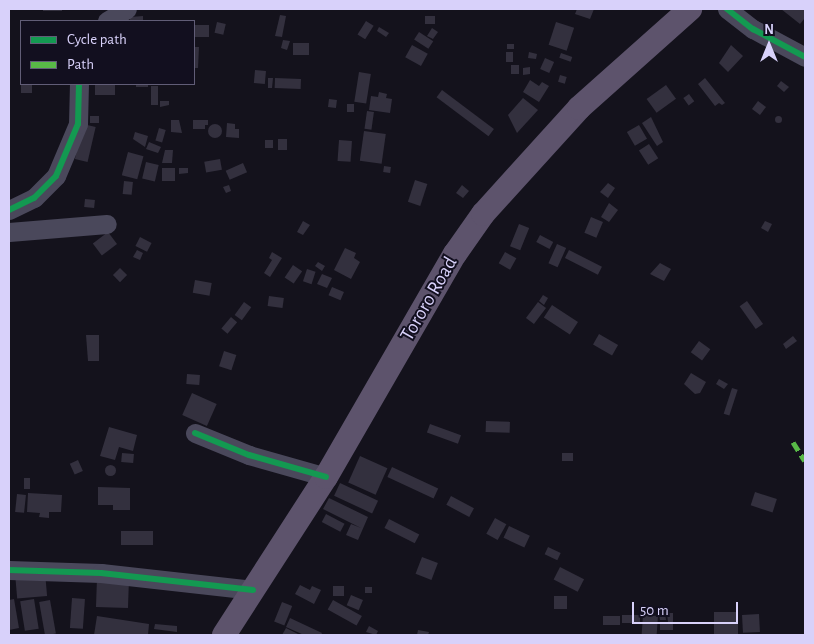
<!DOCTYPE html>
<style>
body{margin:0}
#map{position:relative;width:814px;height:644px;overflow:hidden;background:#14121c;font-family:"Alegreya Sans",sans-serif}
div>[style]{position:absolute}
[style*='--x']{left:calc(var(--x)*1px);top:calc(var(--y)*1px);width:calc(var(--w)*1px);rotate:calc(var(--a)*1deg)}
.building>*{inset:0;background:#33303e;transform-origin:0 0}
.round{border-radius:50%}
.minor>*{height:19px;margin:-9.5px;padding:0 9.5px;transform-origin:9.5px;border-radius:9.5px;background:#4a485b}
.major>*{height:24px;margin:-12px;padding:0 12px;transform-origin:12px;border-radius:12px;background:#5d536c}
.quiet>*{height:5px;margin-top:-2.5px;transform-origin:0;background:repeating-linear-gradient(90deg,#58b947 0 10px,transparent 0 15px)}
.cycleway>*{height:6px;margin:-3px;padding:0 3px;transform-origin:3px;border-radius:3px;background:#139951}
span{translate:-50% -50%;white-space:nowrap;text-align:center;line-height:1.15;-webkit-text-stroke:4px #120f1f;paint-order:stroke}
.street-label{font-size:20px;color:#d8d1fa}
.frame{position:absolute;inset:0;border:10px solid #d8d1fa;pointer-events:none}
.legend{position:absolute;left:20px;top:20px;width:175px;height:65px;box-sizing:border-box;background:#120f1f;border:1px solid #615d77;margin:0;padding:6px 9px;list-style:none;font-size:15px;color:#d8d1fa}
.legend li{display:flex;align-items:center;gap:10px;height:25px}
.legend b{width:25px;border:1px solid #615d77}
.north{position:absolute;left:744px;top:20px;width:50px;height:50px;-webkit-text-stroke:4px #120f1f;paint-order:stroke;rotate:0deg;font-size:14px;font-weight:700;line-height:20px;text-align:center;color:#d8d1fa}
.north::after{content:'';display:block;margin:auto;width:18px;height:22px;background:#d8d1fa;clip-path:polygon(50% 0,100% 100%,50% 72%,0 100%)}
.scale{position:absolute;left:632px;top:602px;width:106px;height:22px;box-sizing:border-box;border:2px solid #d8d1fa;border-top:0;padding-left:6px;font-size:15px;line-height:18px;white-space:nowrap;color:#d8d1fa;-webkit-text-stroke:4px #120f1f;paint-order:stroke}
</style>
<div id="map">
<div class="building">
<i style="left:43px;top:9px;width:19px;height:2px"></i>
<i style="clip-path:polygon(577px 9px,594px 9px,590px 19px,575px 14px)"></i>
<i style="clip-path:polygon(781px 9px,805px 9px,805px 18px,800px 24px)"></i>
<i style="clip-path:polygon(280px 15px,286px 16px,282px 37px,275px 36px)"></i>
<i style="clip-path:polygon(143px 16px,143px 21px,130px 21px,130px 17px)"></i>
<i style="left:425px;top:16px;width:10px;height:8px"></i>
<i style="left:366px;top:21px;width:9px;height:16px;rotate:32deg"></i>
<i style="left:217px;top:22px;width:9px;height:11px;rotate:13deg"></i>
<i style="left:556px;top:22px;width:19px;height:24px;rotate:18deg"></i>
<i style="left:195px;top:25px;width:14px;height:12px"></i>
<i style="clip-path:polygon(379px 27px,389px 33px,386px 37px,377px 31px)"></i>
<i style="clip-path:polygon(432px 28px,438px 32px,433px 39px,427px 36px)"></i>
<i style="left:419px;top:32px;width:17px;height:9px;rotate:33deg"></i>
<i style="clip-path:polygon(283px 40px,290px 41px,287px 50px,281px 48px)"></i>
<i style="left:293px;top:43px;width:16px;height:12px"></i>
<i style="left:507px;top:44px;width:7px;height:5px"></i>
<i style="left:412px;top:45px;width:18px;height:14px;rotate:29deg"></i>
<i style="clip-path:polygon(731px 45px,743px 56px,728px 72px,719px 63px)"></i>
<i style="clip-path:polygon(194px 47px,199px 47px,198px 68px,194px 68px)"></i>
<i style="left:506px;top:52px;width:7px;height:10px"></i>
<i style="clip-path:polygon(529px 52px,537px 54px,536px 59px,528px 58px)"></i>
<i style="left:561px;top:53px;width:12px;height:5px;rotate:20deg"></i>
<i style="left:545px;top:58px;width:10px;height:12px;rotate:24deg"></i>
<i style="left:511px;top:65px;width:8px;height:9px"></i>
<i style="clip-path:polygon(530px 67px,530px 74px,523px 75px,523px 68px)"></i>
<i style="left:255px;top:70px;width:11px;height:13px;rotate:5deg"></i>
<i style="left:359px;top:72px;width:12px;height:30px;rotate:9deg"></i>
<i style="left:560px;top:75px;width:7px;height:7px;rotate:16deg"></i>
<i style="clip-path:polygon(268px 78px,273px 78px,272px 88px,268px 88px)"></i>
<i style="left:275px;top:78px;width:26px;height:10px;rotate:2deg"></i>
<i style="clip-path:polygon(705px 78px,725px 103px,722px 105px,719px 103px,715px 106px,698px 84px)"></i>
<i style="clip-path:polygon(530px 80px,539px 86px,542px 82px,549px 86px,539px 102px,523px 92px)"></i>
<i style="clip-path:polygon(781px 81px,789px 87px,784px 92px,777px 86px)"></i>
<i style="left:21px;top:84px;width:11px;height:9px"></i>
<i style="left:95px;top:84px;width:20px;height:11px"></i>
<i style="left:136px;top:84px;width:12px;height:3px"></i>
<i style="left:666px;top:85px;width:17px;height:24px;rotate:54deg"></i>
<i style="left:151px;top:86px;width:7px;height:19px"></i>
<i style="left:442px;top:90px;width:65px;height:9px;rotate:37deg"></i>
<i style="clip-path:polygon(379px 92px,387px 94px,386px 98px,392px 99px,390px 113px,369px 110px,371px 96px,378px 97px)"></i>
<i style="left:689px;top:94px;width:9px;height:7px;rotate:54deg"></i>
<i style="clip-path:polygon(523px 98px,538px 110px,517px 133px,508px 115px)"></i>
<i style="left:329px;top:99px;width:8px;height:8px;rotate:7deg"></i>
<i style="clip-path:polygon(160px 101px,169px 101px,169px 105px,160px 107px)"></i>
<i style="left:758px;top:101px;width:10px;height:10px;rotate:37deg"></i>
<i style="left:347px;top:104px;width:7px;height:8px"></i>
<i style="left:367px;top:111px;width:7px;height:18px;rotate:8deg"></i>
<i class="round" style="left:774.5px;top:115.5px;width:7px;height:7px"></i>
<i style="left:90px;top:116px;width:9px;height:7px"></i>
<i style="clip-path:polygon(651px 117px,663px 142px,657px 146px,642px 123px)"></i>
<i style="clip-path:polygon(171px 120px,179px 120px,182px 133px,171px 132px)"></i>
<i style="clip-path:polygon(193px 120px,208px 120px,208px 125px,205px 125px,205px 129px,193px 129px)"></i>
<i style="clip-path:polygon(227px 123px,235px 124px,235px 129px,239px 129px,239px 138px,226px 137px)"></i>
<i class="round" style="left:208px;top:124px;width:14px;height:14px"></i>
<i style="left:83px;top:124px;width:13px;height:36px;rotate:13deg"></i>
<i style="left:639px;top:125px;width:16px;height:14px;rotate:60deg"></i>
<i style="left:159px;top:128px;width:7px;height:13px;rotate:16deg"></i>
<i style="left:364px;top:131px;width:22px;height:30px;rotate:8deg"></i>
<i style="clip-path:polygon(135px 132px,148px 136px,145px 147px,133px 139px)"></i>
<i style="left:278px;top:139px;width:9px;height:11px"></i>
<i style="left:265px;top:140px;width:8px;height:8px"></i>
<i style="left:339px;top:140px;width:13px;height:21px;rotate:4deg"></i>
<i style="clip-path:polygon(149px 142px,161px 147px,158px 153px,146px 149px)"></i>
<i style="left:649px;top:144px;width:17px;height:12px;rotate:57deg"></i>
<i style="clip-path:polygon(165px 150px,173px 150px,172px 163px,162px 163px)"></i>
<i style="left:128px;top:152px;width:16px;height:24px;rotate:15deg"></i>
<i style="left:220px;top:159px;width:11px;height:16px;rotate:80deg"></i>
<i style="left:146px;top:162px;width:13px;height:17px;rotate:13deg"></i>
<i style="left:243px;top:163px;width:10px;height:19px;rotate:66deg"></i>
<i style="left:384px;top:166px;width:7px;height:6px;rotate:8deg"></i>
<i style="left:162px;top:168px;width:13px;height:13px"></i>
<i style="clip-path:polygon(179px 168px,188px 168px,188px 173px,179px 174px)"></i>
<i style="left:415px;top:180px;width:13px;height:23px;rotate:18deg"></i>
<i style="left:124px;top:181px;width:9px;height:13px;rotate:6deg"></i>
<i style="clip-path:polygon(608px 183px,615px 188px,608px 198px,600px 192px)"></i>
<i style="clip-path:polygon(229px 185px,231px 191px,226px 193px,223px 187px)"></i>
<i style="clip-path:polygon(462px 185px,469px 191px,463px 198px,456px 193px)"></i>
<i style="left:85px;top:199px;width:10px;height:8px;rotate:6deg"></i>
<i style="clip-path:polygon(609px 203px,618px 210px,609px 222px,601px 217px)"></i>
<i style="left:591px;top:217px;width:13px;height:17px;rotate:23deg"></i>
<i style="clip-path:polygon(303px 221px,310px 225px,303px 235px,297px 232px)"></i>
<i style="clip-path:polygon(765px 221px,772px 224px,768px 232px,761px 228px)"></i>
<i style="left:519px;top:224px;width:11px;height:24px;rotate:22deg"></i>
<i style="left:108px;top:232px;width:15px;height:19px;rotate:53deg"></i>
<i style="left:540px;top:235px;width:15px;height:8px;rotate:28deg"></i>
<i style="left:140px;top:237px;width:13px;height:10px;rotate:27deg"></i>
<i style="left:557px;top:244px;width:10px;height:21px;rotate:24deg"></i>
<i style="clip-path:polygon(345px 248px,356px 253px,354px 258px,360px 262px,351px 279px,334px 270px)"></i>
<i style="clip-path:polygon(137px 250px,143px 253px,140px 260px,133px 257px)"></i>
<i style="left:569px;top:250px;width:37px;height:9px;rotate:27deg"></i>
<i style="clip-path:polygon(272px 252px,282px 258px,270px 277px,264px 273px,272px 260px,269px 258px)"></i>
<i style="left:505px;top:252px;width:13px;height:13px;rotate:29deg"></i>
<i style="clip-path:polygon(318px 262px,325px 266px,322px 271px,315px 266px)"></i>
<i style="clip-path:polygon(660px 263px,671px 269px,664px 281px,650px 274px)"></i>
<i style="left:293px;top:265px;width:11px;height:15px;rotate:34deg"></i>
<i style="left:120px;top:268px;width:10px;height:10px;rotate:45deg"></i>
<i style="left:307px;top:269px;width:9px;height:13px;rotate:18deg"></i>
<i style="clip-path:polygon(322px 274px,332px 278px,327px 288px,317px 284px)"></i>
<i style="left:195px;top:280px;width:17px;height:13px;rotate:10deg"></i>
<i style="left:332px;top:287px;width:13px;height:9px;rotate:23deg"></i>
<i style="clip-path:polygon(543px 295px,548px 298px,544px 305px,539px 301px)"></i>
<i style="left:269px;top:296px;width:15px;height:10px;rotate:8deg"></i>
<i style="left:747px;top:301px;width:28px;height:9px;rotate:55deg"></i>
<i style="left:244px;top:302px;width:9px;height:16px;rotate:36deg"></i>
<i style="left:538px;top:302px;width:10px;height:20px;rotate:37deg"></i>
<i style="left:552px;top:305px;width:31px;height:15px;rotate:33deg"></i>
<i style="left:231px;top:317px;width:8px;height:15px;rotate:40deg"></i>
<i style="left:599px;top:334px;width:22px;height:12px;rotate:30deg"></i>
<i style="clip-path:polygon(86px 335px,99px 335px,99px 361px,88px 361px)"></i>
<i style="clip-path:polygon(793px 336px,797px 341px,786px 349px,783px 344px)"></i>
<i style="left:699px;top:341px;width:14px;height:14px;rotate:36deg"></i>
<i style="left:224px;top:351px;width:13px;height:16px;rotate:18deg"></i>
<i style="clip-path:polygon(691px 373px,706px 382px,700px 393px,695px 394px,684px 384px)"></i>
<i style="left:187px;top:374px;width:13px;height:10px;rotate:4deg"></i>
<i style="clip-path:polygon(719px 379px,728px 384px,724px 389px,716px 384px)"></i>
<i style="left:732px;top:388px;width:6px;height:27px;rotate:18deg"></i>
<i style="left:192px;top:393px;width:27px;height:24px;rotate:24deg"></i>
<i style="left:486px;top:421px;width:24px;height:11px;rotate:2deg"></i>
<i style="left:430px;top:424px;width:33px;height:9px;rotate:20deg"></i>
<i style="clip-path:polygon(109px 427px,137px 435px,133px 451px,119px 447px,115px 460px,100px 456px)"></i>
<i style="left:122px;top:453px;width:12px;height:9px;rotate:5deg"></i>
<i style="left:562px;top:453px;width:11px;height:8px"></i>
<i style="left:360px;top:456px;width:30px;height:29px;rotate:24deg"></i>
<i style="left:78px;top:460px;width:12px;height:9px;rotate:66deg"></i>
<i class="round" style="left:104.5px;top:464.5px;width:11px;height:11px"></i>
<i style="left:392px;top:467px;width:51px;height:11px;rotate:25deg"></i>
<i style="left:24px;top:478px;width:6px;height:11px"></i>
<i style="left:340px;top:483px;width:42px;height:14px;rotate:25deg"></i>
<i style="clip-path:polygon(98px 487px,130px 488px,130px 510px,113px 510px,113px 505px,98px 505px)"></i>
<i style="left:755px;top:492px;width:23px;height:14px;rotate:18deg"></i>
<i style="clip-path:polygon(28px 493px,62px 495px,61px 512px,49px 512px,49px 518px,39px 517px,40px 513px,27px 512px)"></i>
<i style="left:17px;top:494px;width:9px;height:18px;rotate:6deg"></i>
<i style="left:451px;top:496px;width:26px;height:10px;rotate:28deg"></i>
<i style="clip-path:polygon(329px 498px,368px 517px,358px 540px,346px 535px,351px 524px,361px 528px,323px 509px)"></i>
<i style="left:326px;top:514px;width:21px;height:9px;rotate:28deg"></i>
<i style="left:495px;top:518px;width:13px;height:18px;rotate:29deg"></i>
<i style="left:389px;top:519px;width:34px;height:10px;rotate:27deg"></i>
<i style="left:509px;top:526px;width:23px;height:13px;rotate:25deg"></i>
<i style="left:121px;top:531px;width:32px;height:14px"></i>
<i style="left:548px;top:547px;width:14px;height:8px;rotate:25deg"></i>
<i style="left:422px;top:557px;width:17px;height:18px;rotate:21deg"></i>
<i style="left:560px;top:567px;width:27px;height:14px;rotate:27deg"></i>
<i style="left:45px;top:572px;width:24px;height:30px;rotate:85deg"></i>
<i style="left:97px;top:578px;width:32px;height:29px;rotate:2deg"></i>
<i style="clip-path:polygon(300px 585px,310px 590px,312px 586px,321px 590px,314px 604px,295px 594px)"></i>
<i style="left:333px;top:586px;width:11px;height:10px"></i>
<i style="left:365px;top:587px;width:7px;height:6px"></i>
<i style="left:351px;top:595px;width:13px;height:11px;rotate:23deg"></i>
<i style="left:554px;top:596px;width:13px;height:13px"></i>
<i style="left:72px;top:598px;width:13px;height:30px;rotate:4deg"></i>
<i style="clip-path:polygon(14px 599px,19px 628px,9px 630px,9px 600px)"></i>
<i style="left:34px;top:599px;width:30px;height:14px;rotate:81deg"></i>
<i style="left:50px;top:600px;width:34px;height:11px;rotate:80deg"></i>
<i style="left:333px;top:600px;width:33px;height:11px;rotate:29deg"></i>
<i style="left:282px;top:602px;width:11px;height:21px;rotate:22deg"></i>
<i style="left:738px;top:612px;width:23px;height:24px;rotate:90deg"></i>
<i style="clip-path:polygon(665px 613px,666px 620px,660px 620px,659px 614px)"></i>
<i style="clip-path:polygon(667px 613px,673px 613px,673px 630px,660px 630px,660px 622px,668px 622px)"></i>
<i style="left:759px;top:614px;width:18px;height:17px;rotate:87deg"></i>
<i style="left:622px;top:615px;width:18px;height:8px"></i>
<i style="left:643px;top:615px;width:15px;height:20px;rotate:4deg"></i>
<i style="clip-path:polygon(97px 616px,149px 624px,148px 635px,94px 635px)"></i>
<i style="left:603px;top:616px;width:17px;height:9px"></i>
<i style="clip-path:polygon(290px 618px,322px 633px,321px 635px,304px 635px,286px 627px)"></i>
<i style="clip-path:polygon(155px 624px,177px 626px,177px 632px,154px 629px)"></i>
<i style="clip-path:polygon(369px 626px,378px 631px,376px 635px,366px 632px)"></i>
<i style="clip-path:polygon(286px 628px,300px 635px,282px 635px)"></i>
<i style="clip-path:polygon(418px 630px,429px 632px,428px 635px,417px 635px)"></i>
</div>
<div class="minor">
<i style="--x:727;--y:9;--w:33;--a:38"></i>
<i style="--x:753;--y:29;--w:59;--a:28.3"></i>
<i style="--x:107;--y:21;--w:23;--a:-31"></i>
<i style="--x:9;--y:210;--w:28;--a:-26"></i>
<i style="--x:34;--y:198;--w:31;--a:-45"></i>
<i style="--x:56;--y:176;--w:56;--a:-67.1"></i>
<i style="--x:78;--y:124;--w:40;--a:-88.6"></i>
<i style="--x:9;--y:232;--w:98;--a:-4.7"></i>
<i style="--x:195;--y:433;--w:58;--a:22.2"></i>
<i style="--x:249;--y:455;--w:80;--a:15.9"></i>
<i style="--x:9;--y:570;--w:92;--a:1.9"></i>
<i style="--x:101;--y:573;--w:153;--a:6.4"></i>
</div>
<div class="major">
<i style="--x:224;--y:635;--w:188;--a:-57.2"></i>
<i style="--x:326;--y:477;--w:258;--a:-60"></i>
<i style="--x:455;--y:254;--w:49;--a:-55"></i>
<i style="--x:483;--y:214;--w:143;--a:-47.8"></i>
<i style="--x:579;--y:108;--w:149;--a:-41.7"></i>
</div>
<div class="quiet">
<i style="--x:793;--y:442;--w:22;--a:58"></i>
</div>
<div class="cycleway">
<i style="--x:727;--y:9;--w:33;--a:38"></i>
<i style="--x:753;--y:29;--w:59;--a:28.3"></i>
<i style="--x:9;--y:210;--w:28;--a:-26"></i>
<i style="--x:34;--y:198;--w:31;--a:-45"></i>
<i style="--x:56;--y:176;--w:56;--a:-67.1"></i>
<i style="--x:78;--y:124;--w:40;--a:-88.6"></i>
<i style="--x:195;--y:433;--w:58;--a:22.2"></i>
<i style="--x:249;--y:455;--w:80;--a:15.9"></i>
<i style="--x:9;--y:570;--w:92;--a:1.9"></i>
<i style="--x:101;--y:573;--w:153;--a:6.4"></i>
</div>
<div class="street-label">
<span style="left:429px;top:299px;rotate:-60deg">Tororo Road</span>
</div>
<div class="frame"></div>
<ul class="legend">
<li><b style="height:6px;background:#139951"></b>Cycle path</li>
<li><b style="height:6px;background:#58b947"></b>Path</li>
</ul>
<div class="north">N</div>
<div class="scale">50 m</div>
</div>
